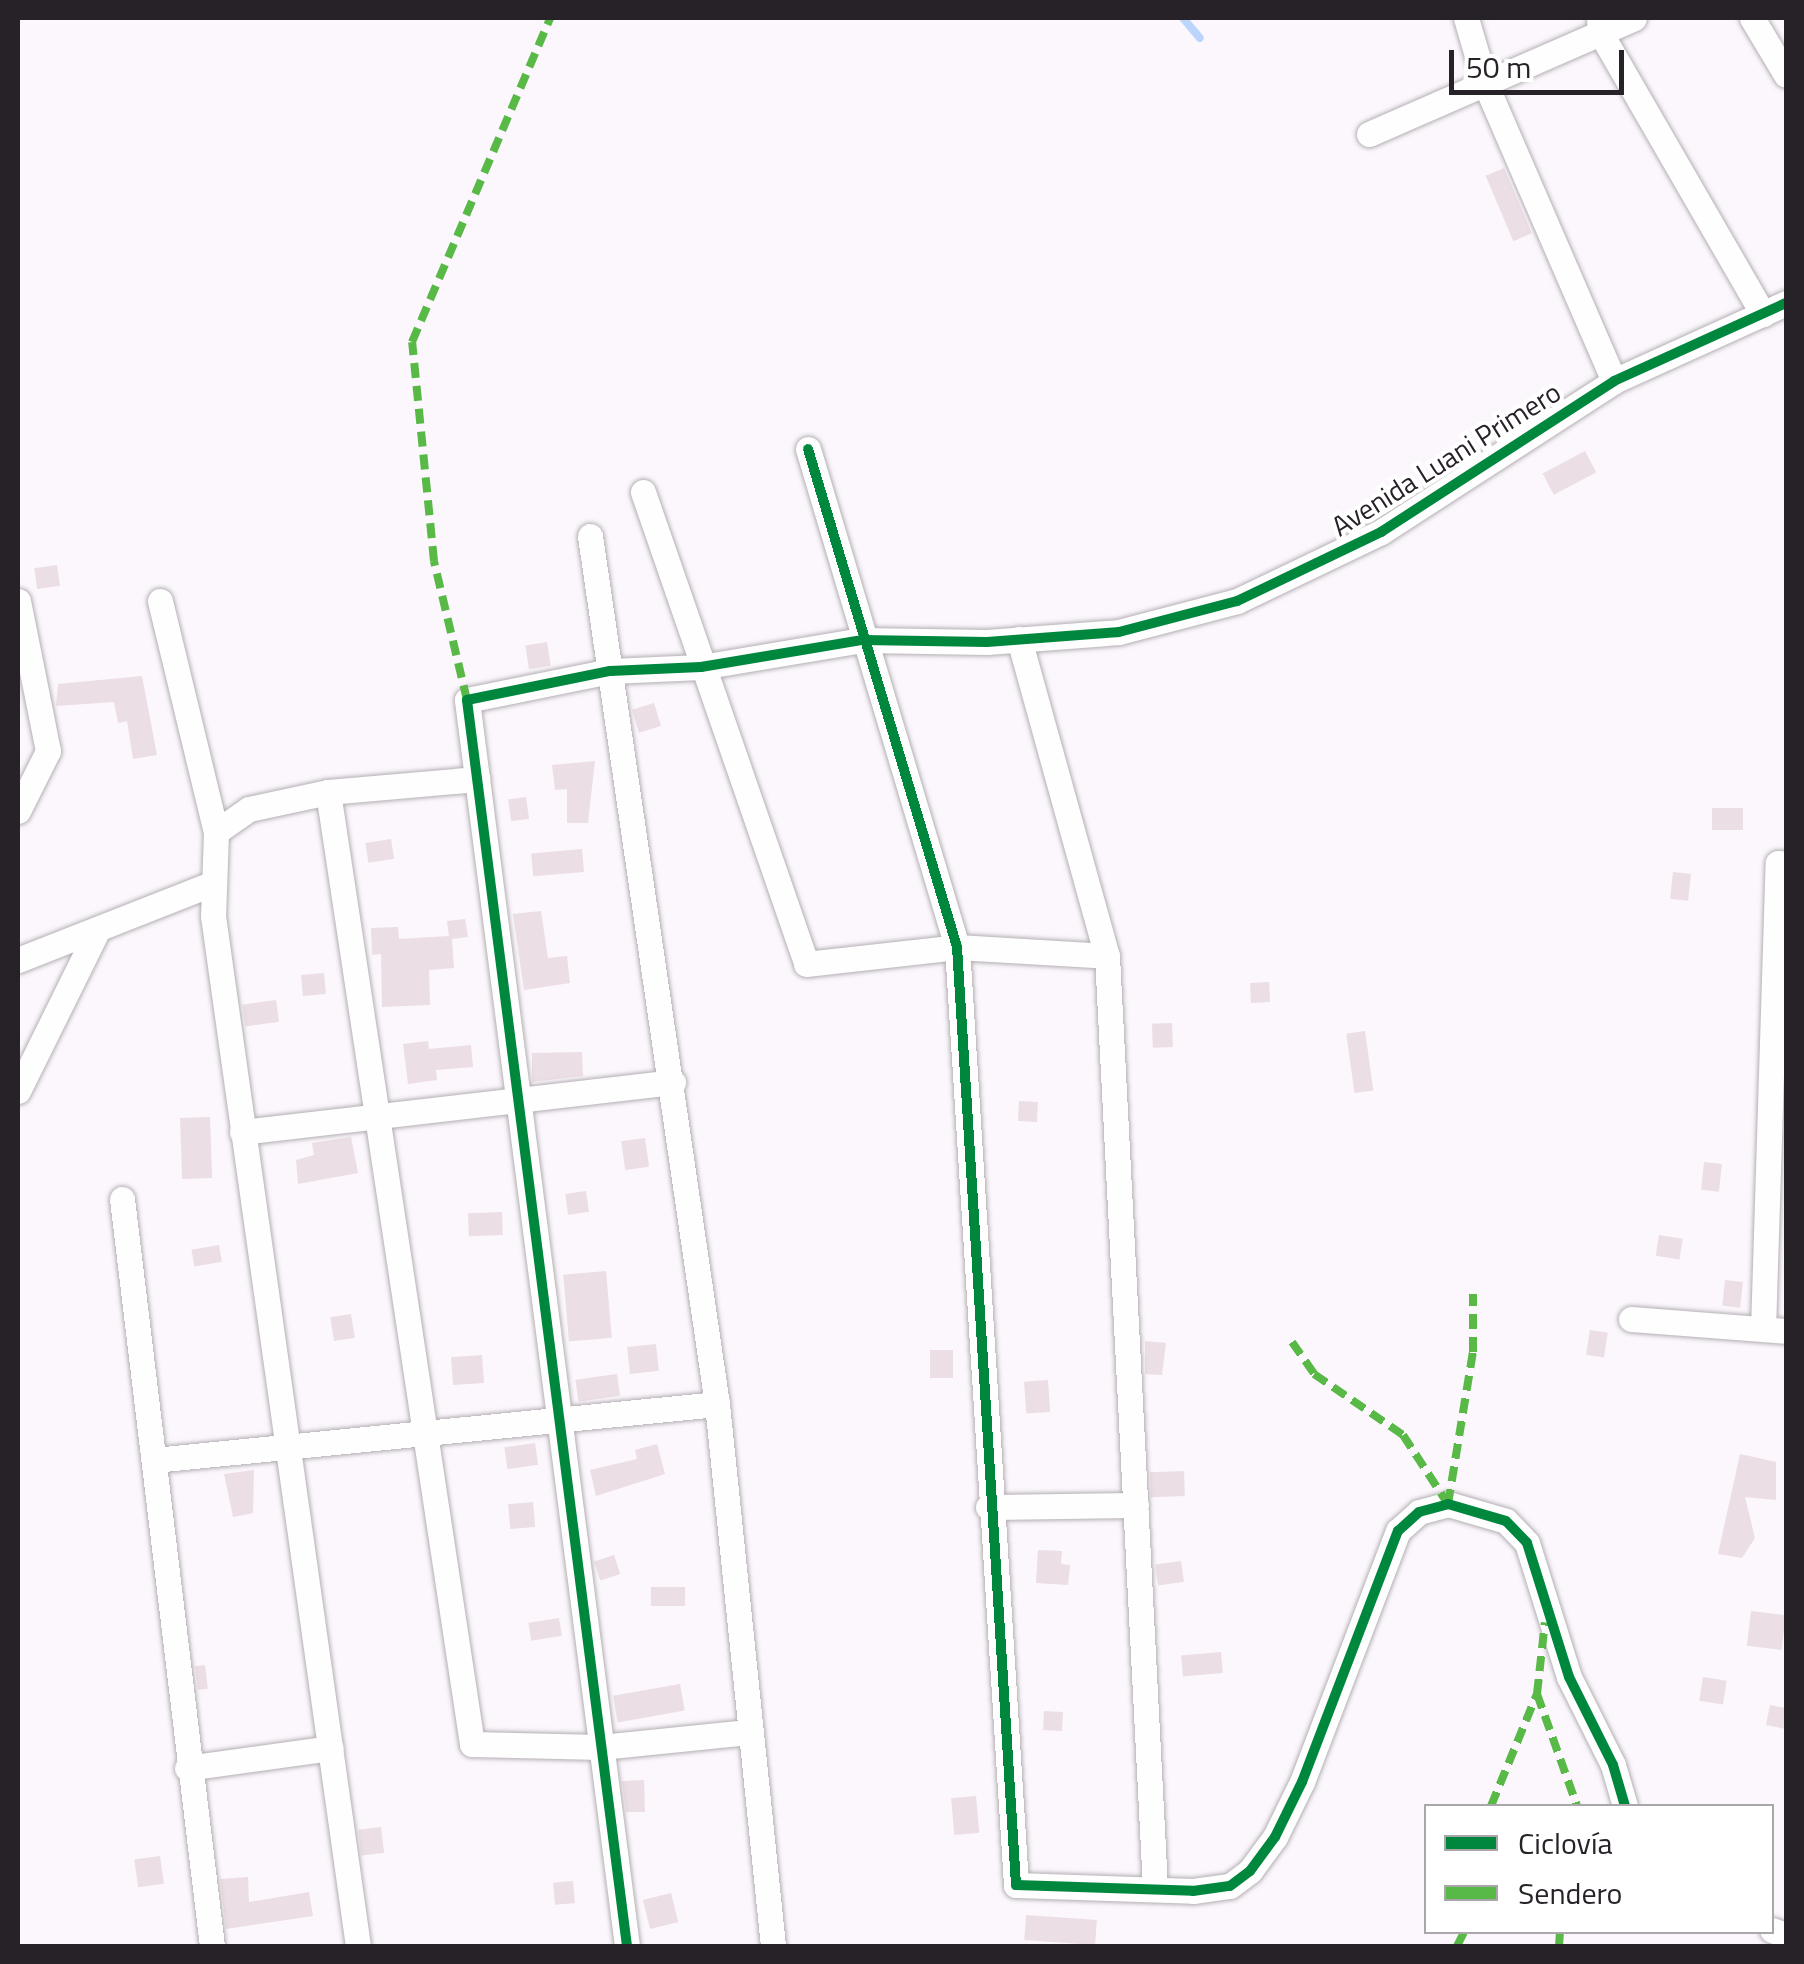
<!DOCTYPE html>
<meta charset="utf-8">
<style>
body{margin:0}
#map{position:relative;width:1804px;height:1964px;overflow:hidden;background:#fbf7fc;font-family:"Titillium Web",sans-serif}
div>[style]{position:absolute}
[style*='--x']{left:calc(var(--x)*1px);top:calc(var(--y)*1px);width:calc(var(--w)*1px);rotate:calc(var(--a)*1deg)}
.stream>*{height:8px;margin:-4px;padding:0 4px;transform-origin:4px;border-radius:4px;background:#bbd5fd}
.building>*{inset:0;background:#ebdee4;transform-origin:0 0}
.roads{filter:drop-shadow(0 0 2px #b4afb4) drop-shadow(0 0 2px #b4afb4)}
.street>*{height:25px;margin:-12.5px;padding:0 12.5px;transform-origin:12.5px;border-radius:12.5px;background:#fefeff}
.quiet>*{height:8px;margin-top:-4px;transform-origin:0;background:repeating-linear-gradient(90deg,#58b947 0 15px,transparent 0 23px)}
.cycleway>*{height:10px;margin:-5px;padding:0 5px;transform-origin:5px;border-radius:5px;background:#00873e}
span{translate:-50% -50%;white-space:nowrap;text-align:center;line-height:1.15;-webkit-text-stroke:8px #fff;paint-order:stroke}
.street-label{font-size:28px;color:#272228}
.frame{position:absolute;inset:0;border:20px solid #272228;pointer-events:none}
.legend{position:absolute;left:1424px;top:1804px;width:350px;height:130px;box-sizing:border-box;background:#fff;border:2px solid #a9a7a9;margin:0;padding:12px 18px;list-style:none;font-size:30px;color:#272228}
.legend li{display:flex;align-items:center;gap:20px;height:50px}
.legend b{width:50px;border:2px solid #a9a7a9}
.scale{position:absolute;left:1449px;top:50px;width:175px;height:45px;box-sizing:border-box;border:5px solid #272228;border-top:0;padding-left:12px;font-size:30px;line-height:35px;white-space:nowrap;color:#272228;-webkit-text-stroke:8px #fff;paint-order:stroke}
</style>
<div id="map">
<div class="stream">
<i style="--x:1183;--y:18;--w:26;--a:50"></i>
</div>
<div class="building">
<i style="left:1504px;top:168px;width:71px;height:20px;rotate:67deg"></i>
<i style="left:1585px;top:451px;width:24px;height:48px;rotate:62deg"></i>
<i style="left:57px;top:565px;width:21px;height:23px;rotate:82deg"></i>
<i style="left:547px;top:642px;width:24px;height:22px;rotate:81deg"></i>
<i style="clip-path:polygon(142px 676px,157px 755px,133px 759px,127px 721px,118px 723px,114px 702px,56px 706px,58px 684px)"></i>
<i style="left:654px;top:703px;width:24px;height:23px;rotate:73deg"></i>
<i style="clip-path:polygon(595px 761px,588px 823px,567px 823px,567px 789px,555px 790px,552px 765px)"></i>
<i style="left:526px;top:797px;width:22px;height:18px;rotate:82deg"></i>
<i style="left:1712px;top:808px;width:31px;height:22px"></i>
<i style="left:391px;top:839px;width:20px;height:26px;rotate:81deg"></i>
<i style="left:582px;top:849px;width:23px;height:51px;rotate:85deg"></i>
<i style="left:1673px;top:872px;width:18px;height:27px;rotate:6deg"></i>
<i style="clip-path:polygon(541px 911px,548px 958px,567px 956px,570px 983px,524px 990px,513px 914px)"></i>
<i style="clip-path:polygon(465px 919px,468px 937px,452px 939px,454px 968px,429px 970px,430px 1005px,382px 1007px,381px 954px,372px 955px,371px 928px,398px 927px,399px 939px,449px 936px,447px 921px)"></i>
<i style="left:324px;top:973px;width:21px;height:23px;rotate:85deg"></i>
<i style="left:1269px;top:982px;width:20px;height:19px;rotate:87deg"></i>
<i style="left:276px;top:1000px;width:22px;height:34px;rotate:82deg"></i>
<i style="left:1172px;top:1023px;width:24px;height:20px;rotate:88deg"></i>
<i style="left:1365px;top:1031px;width:60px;height:19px;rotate:82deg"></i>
<i style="clip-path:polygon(428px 1041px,429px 1049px,471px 1045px,473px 1067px,436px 1070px,437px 1080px,408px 1084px,403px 1044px)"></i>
<i style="clip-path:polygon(582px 1052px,583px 1076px,532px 1082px,532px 1053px)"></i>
<i style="left:1019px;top:1101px;width:19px;height:20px;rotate:3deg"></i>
<i style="left:210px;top:1117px;width:61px;height:30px;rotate:88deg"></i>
<i style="clip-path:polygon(351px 1137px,358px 1173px,298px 1184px,296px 1160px,314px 1155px,312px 1143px)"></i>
<i style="left:645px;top:1138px;width:29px;height:24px;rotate:82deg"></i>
<i style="left:1704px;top:1162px;width:18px;height:28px;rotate:6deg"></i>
<i style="left:586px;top:1191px;width:21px;height:21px;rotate:82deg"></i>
<i style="left:502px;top:1212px;width:23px;height:34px;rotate:88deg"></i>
<i style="left:1659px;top:1235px;width:24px;height:21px;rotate:9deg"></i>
<i style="left:219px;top:1245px;width:17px;height:28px;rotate:80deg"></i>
<i style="left:606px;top:1271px;width:67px;height:43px;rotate:85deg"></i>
<i style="left:1725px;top:1280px;width:18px;height:26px;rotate:6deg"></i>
<i style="left:351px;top:1314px;width:24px;height:21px;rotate:81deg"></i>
<i style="left:1590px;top:1330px;width:18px;height:25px;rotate:9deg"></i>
<i style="clip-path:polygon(1145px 1341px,1166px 1343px,1162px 1375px,1145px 1374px)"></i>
<i style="left:656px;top:1344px;width:27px;height:29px;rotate:84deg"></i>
<i style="left:930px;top:1350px;width:23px;height:28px"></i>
<i style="left:482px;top:1355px;width:28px;height:31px;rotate:86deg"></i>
<i style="left:617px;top:1374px;width:22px;height:42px;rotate:82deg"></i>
<i style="left:1048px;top:1380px;width:32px;height:24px;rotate:86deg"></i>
<i style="left:535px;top:1443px;width:22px;height:31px;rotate:82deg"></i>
<i style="clip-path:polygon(657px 1444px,665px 1474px,596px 1496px,590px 1470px,637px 1459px,635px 1450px)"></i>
<i style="clip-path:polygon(1740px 1454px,1776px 1462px,1776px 1500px,1745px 1497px,1755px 1538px,1742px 1558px,1718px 1554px)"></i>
<i style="clip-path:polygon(254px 1470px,253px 1513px,233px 1517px,224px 1474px)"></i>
<i style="left:1184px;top:1471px;width:25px;height:34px;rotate:88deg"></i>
<i style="left:533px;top:1502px;width:25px;height:25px;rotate:85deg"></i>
<i style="clip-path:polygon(1038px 1550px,1062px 1551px,1061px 1564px,1070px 1565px,1068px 1585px,1036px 1583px)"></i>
<i style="left:614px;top:1555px;width:20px;height:21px;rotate:72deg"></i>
<i style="left:1181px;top:1561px;width:21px;height:26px;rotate:82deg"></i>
<i style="left:651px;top:1587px;width:34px;height:19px"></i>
<i style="left:1751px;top:1611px;width:35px;height:35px;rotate:7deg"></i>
<i style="left:559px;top:1618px;width:18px;height:31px;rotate:81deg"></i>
<i style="left:1221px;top:1652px;width:21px;height:40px;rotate:85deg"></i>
<i style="left:205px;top:1665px;width:24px;height:10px;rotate:83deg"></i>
<i style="left:1703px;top:1677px;width:24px;height:24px;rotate:9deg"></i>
<i style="left:680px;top:1684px;width:27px;height:68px;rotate:80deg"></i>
<i style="clip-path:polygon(1770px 1705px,1786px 1708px,1786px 1729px,1766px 1725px)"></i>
<i style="left:1044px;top:1711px;width:19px;height:19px;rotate:3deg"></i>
<i style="clip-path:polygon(644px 1780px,645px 1812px,626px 1812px,622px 1781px)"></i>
<i style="left:976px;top:1796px;width:37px;height:25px;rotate:85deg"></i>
<i style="left:381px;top:1827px;width:26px;height:23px;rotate:83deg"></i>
<i style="left:160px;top:1856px;width:28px;height:26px;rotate:82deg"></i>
<i style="clip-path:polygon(248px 1877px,249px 1902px,309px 1892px,313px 1916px,226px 1929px,220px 1879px)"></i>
<i style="left:573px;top:1881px;width:22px;height:20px;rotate:85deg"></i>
<i style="left:671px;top:1893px;width:30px;height:29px;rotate:76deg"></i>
<i style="left:1026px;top:1915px;width:71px;height:25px;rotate:4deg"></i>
</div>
<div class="roads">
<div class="street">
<i style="--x:1466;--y:18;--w:68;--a:73.7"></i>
<i style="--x:1485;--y:83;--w:325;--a:66.6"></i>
<i style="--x:1599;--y:18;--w:14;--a:86"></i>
<i style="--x:1600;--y:32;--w:326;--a:60"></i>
<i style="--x:1752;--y:18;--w:66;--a:59.2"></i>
<i style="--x:1369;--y:134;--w:289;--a:-23.6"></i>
<i style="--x:808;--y:449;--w:520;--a:73.34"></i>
<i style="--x:957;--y:947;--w:940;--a:86.4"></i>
<i style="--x:1016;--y:1885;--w:177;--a:1.9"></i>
<i style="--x:1193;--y:1891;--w:37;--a:-8"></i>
<i style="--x:1230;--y:1886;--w:25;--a:-37"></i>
<i style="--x:1250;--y:1871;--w:42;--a:-53.7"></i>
<i style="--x:1275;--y:1837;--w:61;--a:-63.9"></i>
<i style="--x:1302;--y:1782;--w:269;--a:-69.1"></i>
<i style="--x:1398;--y:1531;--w:28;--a:-42"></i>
<i style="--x:1419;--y:1512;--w:30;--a:-15"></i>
<i style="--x:1448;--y:1504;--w:60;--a:16.3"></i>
<i style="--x:1506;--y:1521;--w:30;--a:46"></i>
<i style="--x:1527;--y:1543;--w:140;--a:72.6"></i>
<i style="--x:1569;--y:1677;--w:98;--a:63.4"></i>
<i style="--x:1613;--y:1765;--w:43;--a:73.7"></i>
<i style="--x:643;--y:492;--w:499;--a:70.9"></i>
<i style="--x:806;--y:964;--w:152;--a:-6.4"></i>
<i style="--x:957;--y:947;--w:150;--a:3.4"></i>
<i style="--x:590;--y:536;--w:877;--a:81.68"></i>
<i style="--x:717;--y:1404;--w:545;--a:84.1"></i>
<i style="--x:18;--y:601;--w:153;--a:78.7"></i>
<i style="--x:48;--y:751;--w:67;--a:116.6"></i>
<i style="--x:160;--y:601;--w:238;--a:76.4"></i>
<i style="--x:216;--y:832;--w:84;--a:92"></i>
<i style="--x:213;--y:916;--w:1040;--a:81.99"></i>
<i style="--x:1019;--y:639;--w:329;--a:74.5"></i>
<i style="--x:1107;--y:956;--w:933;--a:87.05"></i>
<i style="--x:328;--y:792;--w:963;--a:81.4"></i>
<i style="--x:472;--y:1744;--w:129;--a:1.3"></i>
<i style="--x:601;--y:1747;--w:148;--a:-5.8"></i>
<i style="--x:216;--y:832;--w:40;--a:-34.9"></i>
<i style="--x:249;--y:809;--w:81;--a:-12.1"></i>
<i style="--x:328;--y:792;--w:150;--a:-5"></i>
<i style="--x:18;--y:960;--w:210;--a:-21.5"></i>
<i style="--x:18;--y:1091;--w:178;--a:-63.7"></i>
<i style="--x:242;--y:1132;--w:434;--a:-6.6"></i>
<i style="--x:122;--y:1199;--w:752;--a:83.13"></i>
<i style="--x:1631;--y:1319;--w:155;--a:4.4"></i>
<i style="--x:1763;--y:1329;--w:466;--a:-88.2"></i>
<i style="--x:1778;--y:863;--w:8;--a:7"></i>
<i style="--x:154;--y:1460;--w:566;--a:-5.68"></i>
<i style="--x:988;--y:1507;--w:148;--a:-0.8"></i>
<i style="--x:187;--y:1768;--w:145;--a:-7.9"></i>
<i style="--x:1772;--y:1930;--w:15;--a:20"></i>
<i style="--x:627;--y:1946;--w:1256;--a:-97.32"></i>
<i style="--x:467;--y:700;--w:146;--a:-11.5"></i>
<i style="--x:610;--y:671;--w:91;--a:-2.5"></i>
<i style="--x:701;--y:667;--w:164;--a:-9.5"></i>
<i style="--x:863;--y:640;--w:124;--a:0.9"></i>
<i style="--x:987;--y:642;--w:132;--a:-4.3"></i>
<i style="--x:1119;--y:632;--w:122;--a:-14.7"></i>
<i style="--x:1237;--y:601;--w:160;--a:-25.6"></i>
<i style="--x:1381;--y:532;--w:278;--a:-32.9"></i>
<i style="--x:1614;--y:381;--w:189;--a:-24.4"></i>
</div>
</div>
<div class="quiet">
<i style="--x:467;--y:700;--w:143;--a:-103.4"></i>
<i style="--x:434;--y:561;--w:220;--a:-95.7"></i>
<i style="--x:412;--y:342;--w:352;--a:-66.9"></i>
<i style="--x:1292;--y:1342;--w:39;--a:55"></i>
<i style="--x:1314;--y:1374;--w:108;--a:34.4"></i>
<i style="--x:1403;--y:1435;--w:82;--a:56.9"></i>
<i style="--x:1448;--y:1504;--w:154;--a:-80.7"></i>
<i style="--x:1473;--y:1352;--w:58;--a:-90"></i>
<i style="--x:1537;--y:1694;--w:119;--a:70.3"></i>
<i style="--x:1491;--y:1806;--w:121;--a:-67.7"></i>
<i style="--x:1537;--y:1694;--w:72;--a:-83.7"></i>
<i style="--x:1457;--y:1946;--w:16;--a:-63"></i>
<i style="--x:1559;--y:1946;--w:14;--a:-86"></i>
</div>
<div class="cycleway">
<i style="--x:808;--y:449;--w:520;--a:73.34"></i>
<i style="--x:957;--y:947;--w:940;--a:86.4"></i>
<i style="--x:1016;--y:1885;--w:177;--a:1.9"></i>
<i style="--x:1193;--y:1891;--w:37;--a:-8"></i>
<i style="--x:1230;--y:1886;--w:25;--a:-37"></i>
<i style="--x:1250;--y:1871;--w:42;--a:-53.7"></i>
<i style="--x:1275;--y:1837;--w:61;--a:-63.9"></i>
<i style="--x:1302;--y:1782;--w:269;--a:-69.1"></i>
<i style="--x:1398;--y:1531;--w:28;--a:-42"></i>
<i style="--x:1419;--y:1512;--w:30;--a:-15"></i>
<i style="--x:1448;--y:1504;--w:60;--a:16.3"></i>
<i style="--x:1506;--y:1521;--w:30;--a:46"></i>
<i style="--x:1527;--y:1543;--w:140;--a:72.6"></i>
<i style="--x:1569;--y:1677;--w:98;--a:63.4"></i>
<i style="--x:1613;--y:1765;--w:43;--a:73.7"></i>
<i style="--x:627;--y:1946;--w:1256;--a:-97.32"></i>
<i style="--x:467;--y:700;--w:146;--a:-11.5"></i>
<i style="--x:610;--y:671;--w:91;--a:-2.5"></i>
<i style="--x:701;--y:667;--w:164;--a:-9.5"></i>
<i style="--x:863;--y:640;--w:124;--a:0.9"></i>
<i style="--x:987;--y:642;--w:132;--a:-4.3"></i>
<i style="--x:1119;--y:632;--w:122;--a:-14.7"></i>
<i style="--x:1237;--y:601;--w:160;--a:-25.6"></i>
<i style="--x:1381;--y:532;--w:278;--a:-32.9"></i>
<i style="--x:1614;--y:381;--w:189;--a:-24.4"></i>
</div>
<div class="street-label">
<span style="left:1446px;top:459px;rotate:-32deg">Avenida Luani Primero</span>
</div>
<div class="frame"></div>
<ul class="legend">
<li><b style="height:12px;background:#00873e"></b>Ciclovía</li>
<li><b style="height:12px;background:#58b947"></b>Sendero</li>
</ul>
<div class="scale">50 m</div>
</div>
